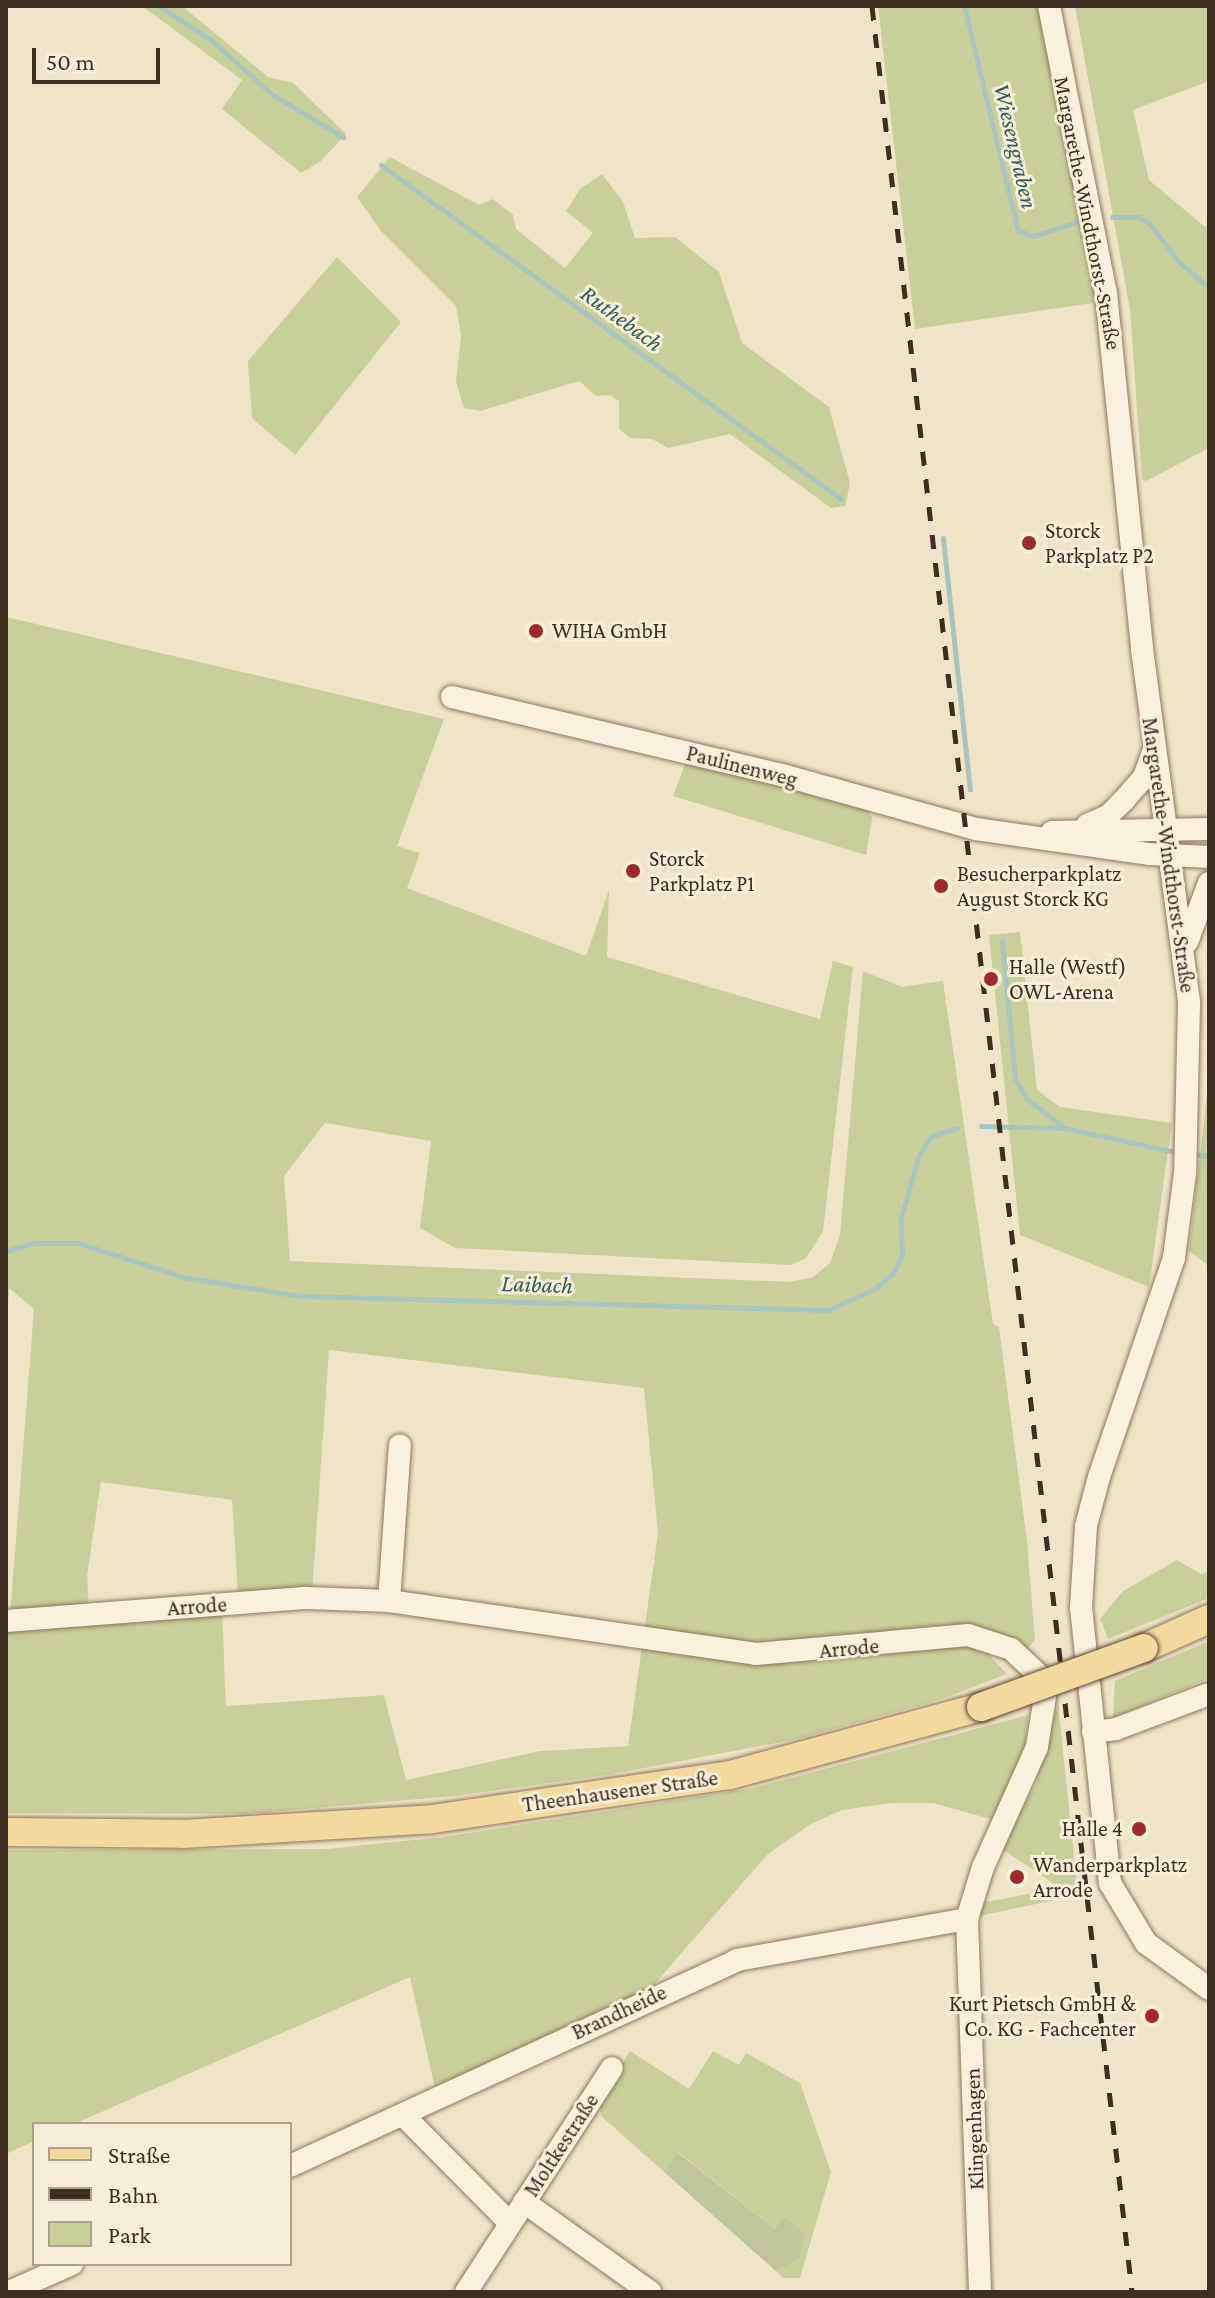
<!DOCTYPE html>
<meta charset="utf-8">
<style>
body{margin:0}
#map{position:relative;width:1215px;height:2298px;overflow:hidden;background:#f0e4c8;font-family:"Crimson Pro",serif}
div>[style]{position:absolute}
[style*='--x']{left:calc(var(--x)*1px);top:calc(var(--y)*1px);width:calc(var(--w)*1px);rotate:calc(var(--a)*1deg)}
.green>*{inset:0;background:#c9cf9b}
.cemetery>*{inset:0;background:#bfc49a}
.stream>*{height:5px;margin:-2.5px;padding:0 2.5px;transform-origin:2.5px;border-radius:2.5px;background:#a9c4bc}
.roads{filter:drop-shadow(0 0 2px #8d765c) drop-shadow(0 0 2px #8d765c)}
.minor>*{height:22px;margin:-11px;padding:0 11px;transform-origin:11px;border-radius:11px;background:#faf1dc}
.major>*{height:28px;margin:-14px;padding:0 14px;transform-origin:14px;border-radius:14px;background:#f3d9a0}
.rail>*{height:5px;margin-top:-2.5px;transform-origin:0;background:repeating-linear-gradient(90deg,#3d2e20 0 14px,transparent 0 28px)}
.bridges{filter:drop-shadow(0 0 2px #5b4430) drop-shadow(0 0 2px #5b4430)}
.major-bridge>*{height:28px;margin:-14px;padding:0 14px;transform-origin:14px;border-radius:14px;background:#f3d9a0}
.dots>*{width:22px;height:22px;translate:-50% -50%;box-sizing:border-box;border:4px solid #f7eed8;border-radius:50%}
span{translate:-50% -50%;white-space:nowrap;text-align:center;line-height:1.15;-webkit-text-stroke:6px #f7eed8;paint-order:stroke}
.street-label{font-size:22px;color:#3d2e20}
.poi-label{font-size:22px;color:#3d2e20}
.left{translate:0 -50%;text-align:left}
.right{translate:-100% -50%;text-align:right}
.water-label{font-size:24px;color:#2f5d5a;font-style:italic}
.frame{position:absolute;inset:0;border:8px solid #3d2e20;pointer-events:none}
.legend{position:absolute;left:32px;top:2122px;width:260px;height:144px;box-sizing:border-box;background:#f7eed8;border:2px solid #ada18e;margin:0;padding:10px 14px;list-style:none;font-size:24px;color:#3d2e20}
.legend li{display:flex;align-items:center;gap:16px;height:40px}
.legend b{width:40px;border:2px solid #ada18e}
.scale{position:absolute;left:32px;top:48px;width:128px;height:36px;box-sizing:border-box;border:4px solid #3d2e20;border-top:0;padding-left:10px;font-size:24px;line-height:28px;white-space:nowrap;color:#3d2e20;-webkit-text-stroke:6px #f7eed8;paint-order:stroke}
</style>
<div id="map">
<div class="green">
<i style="clip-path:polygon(142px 6px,182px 6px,268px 77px,293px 83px,346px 134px,320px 162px,301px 173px,222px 109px,242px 80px)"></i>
<i style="clip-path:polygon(878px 6px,1039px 6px,1100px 302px,915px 329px)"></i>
<i style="clip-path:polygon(1075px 6px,1209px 6px,1209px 81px,1133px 110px,1149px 180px,1205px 227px,1209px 224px,1209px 448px,1146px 481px,1142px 479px,1130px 310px)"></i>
<i style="clip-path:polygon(390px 157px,479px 205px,493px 199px,513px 215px,516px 229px,565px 268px,593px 233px,566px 211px,580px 189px,602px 174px,623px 202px,635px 238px,675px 237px,719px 272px,742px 343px,829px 407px,850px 483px,845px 506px,831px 508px,730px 434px,668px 448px,652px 439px,630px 438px,619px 429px,619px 401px,610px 395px,596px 396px,579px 381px,480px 411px,464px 408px,456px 382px,461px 336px,456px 306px,381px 231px,357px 197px)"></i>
<i style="clip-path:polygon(337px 257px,401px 322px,295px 455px,252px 418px,248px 361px)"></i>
<i style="clip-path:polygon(6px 617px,444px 719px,397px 846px,420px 853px,407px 888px,586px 956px,609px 890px,607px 957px,820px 1019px,833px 961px,853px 967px,823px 1232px,805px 1259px,790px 1265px,455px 1248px,420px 1228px,431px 1141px,325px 1123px,284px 1176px,290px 1261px,790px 1282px,813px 1277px,830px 1263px,840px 1235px,863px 971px,902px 987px,943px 981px,993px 1324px,999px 1327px,1027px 1541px,1035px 1640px,1027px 1649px,1000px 1636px,989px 1655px,1007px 1674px,939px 1700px,797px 1739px,607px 1775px,455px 1796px,245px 1814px,6px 1813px,6px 1630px,222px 1610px,226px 1706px,384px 1695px,406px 1780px,540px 1751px,628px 1746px,658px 1533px,644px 1388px,329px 1350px,312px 1593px,238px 1594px,232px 1500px,101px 1482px,87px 1576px,89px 1610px,10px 1616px,34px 1309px,9px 1288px,6px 1348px)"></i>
<i style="clip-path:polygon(686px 762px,867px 807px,872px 818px,866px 855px,673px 796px)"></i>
<i style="clip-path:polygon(1020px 932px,1037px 1090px,1060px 1107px,1172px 1123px,1149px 1287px,1020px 1235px,989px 935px)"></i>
<i style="clip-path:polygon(1209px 1077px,1209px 1266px,1189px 1251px)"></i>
<i style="clip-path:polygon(1177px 1560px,1201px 1574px,1209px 1571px,1209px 1598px,1108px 1639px,1100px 1619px,1123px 1591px)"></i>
<i style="clip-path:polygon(1209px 1641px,1209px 1678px,1113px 1718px,1115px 1681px)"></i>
<i style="clip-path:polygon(1058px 1703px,1078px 1895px,979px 1916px,981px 1903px,1044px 1891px,1053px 1883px,1002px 1849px,1036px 1783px)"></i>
<i style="clip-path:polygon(1028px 1715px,1025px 1745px,994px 1820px,933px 1803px,891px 1803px,842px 1810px,809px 1825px,767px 1855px,651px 1988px,436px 2093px,410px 1977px,74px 2124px,34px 2124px,34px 2141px,6px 2154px,6px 1850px,326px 1849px,443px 1837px,753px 1788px)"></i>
<i style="clip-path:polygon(630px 2051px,689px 2089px,713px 2051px,739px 2065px,746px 2053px,800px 2083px,831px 2172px,800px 2278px,783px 2278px,776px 2271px,798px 2260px,784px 2217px,775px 2229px,679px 2153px,663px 2171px,601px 2116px,599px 2101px)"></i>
</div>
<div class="cemetery">
<i style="clip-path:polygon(678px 2153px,775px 2229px,784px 2216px,805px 2235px,798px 2260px,776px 2271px,663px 2171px)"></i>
</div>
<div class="stream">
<i style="--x:159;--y:6;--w:62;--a:33.2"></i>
<i style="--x:211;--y:40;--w:83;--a:41.6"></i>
<i style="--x:273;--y:95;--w:82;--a:31"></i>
<i style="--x:964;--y:6;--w:231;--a:76.5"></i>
<i style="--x:1018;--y:231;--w:17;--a:17"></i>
<i style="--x:1034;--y:236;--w:47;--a:-18.4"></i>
<i style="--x:381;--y:165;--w:568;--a:35.98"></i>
<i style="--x:1112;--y:217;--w:27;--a:0"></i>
<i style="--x:1139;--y:217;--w:13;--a:32"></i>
<i style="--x:1150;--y:224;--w:46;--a:52.9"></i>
<i style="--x:1178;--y:261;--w:41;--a:41.1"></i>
<i style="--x:943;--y:538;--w:253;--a:83.9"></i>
<i style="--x:1002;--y:941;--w:139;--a:84.6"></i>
<i style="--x:1015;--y:1079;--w:23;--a:59"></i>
<i style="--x:1027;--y:1099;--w:46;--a:37.9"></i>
<i style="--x:981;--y:1126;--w:83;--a:1.4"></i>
<i style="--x:1064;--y:1128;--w:119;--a:12.2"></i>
<i style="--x:1190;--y:1154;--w:19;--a:6"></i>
<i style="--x:6;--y:1251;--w:29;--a:-16"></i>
<i style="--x:34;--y:1243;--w:44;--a:0"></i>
<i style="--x:78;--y:1243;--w:110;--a:17.9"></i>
<i style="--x:183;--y:1277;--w:118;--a:9.3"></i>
<i style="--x:299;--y:1296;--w:529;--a:1.52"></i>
<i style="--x:828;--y:1310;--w:53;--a:-24.6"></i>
<i style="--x:876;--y:1288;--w:23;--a:-41"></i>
<i style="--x:893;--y:1273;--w:20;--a:-63"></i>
<i style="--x:902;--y:1255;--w:37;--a:-92"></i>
<i style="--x:901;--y:1218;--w:63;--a:-74.4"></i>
<i style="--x:918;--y:1157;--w:25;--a:-58"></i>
<i style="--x:931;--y:1136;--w:27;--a:-17"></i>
</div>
<div class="roads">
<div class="minor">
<i style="--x:1049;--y:6;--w:293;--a:78.8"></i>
<i style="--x:1106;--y:293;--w:358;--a:84.2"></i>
<i style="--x:1142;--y:649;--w:357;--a:82.4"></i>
<i style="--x:1189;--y:1003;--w:170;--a:91.3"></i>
<i style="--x:1185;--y:1173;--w:86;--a:97.4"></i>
<i style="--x:1174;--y:1258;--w:231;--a:108.9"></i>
<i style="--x:1099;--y:1477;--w:51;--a:104.9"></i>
<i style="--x:1086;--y:1526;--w:81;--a:93.5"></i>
<i style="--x:1081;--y:1607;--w:278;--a:84"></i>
<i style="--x:1110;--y:1883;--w:70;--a:59"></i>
<i style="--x:1146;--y:1943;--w:78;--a:36.1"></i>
<i style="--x:452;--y:697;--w:343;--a:13.3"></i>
<i style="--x:786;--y:776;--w:197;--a:15.6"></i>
<i style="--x:976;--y:829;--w:176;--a:8.2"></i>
<i style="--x:1150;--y:854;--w:59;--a:2.9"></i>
<i style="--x:1087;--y:825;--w:24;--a:-24"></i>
<i style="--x:1109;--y:815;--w:21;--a:-45"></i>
<i style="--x:1124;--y:800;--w:30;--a:-49"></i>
<i style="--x:1144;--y:777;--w:30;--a:-70"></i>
<i style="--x:1052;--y:832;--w:157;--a:-1.1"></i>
<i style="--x:1187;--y:942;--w:63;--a:-69.6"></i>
<i style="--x:389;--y:1601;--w:156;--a:-86"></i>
<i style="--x:6;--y:1621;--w:302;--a:-4.4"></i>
<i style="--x:307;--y:1598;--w:82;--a:2.1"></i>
<i style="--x:389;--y:1601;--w:371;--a:8.2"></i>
<i style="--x:756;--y:1654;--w:213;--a:-5.1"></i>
<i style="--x:968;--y:1635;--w:45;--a:18"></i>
<i style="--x:1011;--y:1649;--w:41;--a:43"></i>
<i style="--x:1041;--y:1677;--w:20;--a:79"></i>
<i style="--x:1045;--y:1697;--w:51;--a:99.1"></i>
<i style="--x:1037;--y:1747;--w:132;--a:114.2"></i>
<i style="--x:983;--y:1867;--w:54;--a:107.1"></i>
<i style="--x:967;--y:1919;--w:373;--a:88"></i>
<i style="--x:1093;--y:1732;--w:23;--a:-7"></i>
<i style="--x:1116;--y:1729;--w:99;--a:-20.6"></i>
<i style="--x:403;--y:2115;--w:152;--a:45.3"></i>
<i style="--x:290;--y:2166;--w:492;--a:-24.7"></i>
<i style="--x:737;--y:1960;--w:234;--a:-10.1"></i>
<i style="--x:524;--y:2202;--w:155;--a:35.5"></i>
<i style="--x:9;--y:2292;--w:69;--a:-24"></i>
<i style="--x:466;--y:2292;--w:267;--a:-56.9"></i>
</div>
<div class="major">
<i style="--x:1144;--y:1648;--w:71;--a:-24"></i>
<i style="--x:6;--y:1832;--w:177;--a:0.6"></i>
<i style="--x:183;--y:1834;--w:249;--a:-3.4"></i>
<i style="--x:432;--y:1819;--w:301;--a:-8.4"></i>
<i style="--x:730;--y:1775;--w:260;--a:-15.2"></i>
</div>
</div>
<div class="rail">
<i style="--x:872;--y:6;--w:2301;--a:83.51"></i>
</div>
<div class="bridges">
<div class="major-bridge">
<i style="--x:981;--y:1707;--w:173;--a:-19.9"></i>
</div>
</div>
<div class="dots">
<i style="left:1029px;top:543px;background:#9e2a2b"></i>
<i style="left:536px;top:631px;background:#9e2a2b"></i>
<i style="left:633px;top:871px;background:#9e2a2b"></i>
<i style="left:941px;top:886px;background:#9e2a2b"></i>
<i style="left:991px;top:979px;background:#9e2a2b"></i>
<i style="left:1139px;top:1829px;background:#9e2a2b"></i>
<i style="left:1017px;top:1877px;background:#9e2a2b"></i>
<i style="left:1152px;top:2016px;background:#9e2a2b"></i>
</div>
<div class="street-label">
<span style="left:1088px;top:213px;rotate:79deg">Margarethe-Windthorst-Straße</span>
<span style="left:742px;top:766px;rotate:14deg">Paulinenweg</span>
<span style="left:1169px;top:855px;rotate:82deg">Margarethe-Windthorst-Straße</span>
<span style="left:197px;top:1606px;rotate:-4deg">Arrode</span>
<span style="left:849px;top:1648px;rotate:-5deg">Arrode</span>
<span style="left:620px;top:1791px;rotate:-8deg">Theenhausener Straße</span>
<span style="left:619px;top:2012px;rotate:-25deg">Brandheide</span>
<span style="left:974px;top:2129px;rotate:-92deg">Klingenhagen</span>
<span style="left:561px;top:2145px;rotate:-57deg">Moltkestraße</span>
</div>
<div class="poi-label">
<span class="left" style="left:1045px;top:543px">Storck<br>Parkplatz P2</span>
<span class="left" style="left:552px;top:631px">WIHA GmbH</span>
<span class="left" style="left:649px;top:871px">Storck<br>Parkplatz P1</span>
<span class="left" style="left:957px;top:886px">Besucherparkplatz<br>August Storck KG</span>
<span class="left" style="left:1009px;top:979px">Halle (Westf)<br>OWL-Arena</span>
<span class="right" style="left:1123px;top:1829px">Halle 4</span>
<span class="left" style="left:1033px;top:1877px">Wanderparkplatz<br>Arrode</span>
<span class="right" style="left:1136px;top:2016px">Kurt Pietsch GmbH &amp;<br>Co. KG - Fachcenter</span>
</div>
<div class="water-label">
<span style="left:1016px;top:146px;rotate:77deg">Wiesengraben</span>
<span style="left:622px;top:318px;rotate:36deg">Ruthebach</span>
<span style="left:537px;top:1284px;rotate:2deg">Laibach</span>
</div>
<div class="frame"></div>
<ul class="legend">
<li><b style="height:10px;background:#f3d9a0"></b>Straße</li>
<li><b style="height:10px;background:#3d2e20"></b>Bahn</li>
<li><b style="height:22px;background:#c9cf9b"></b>Park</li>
</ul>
<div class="scale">50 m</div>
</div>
